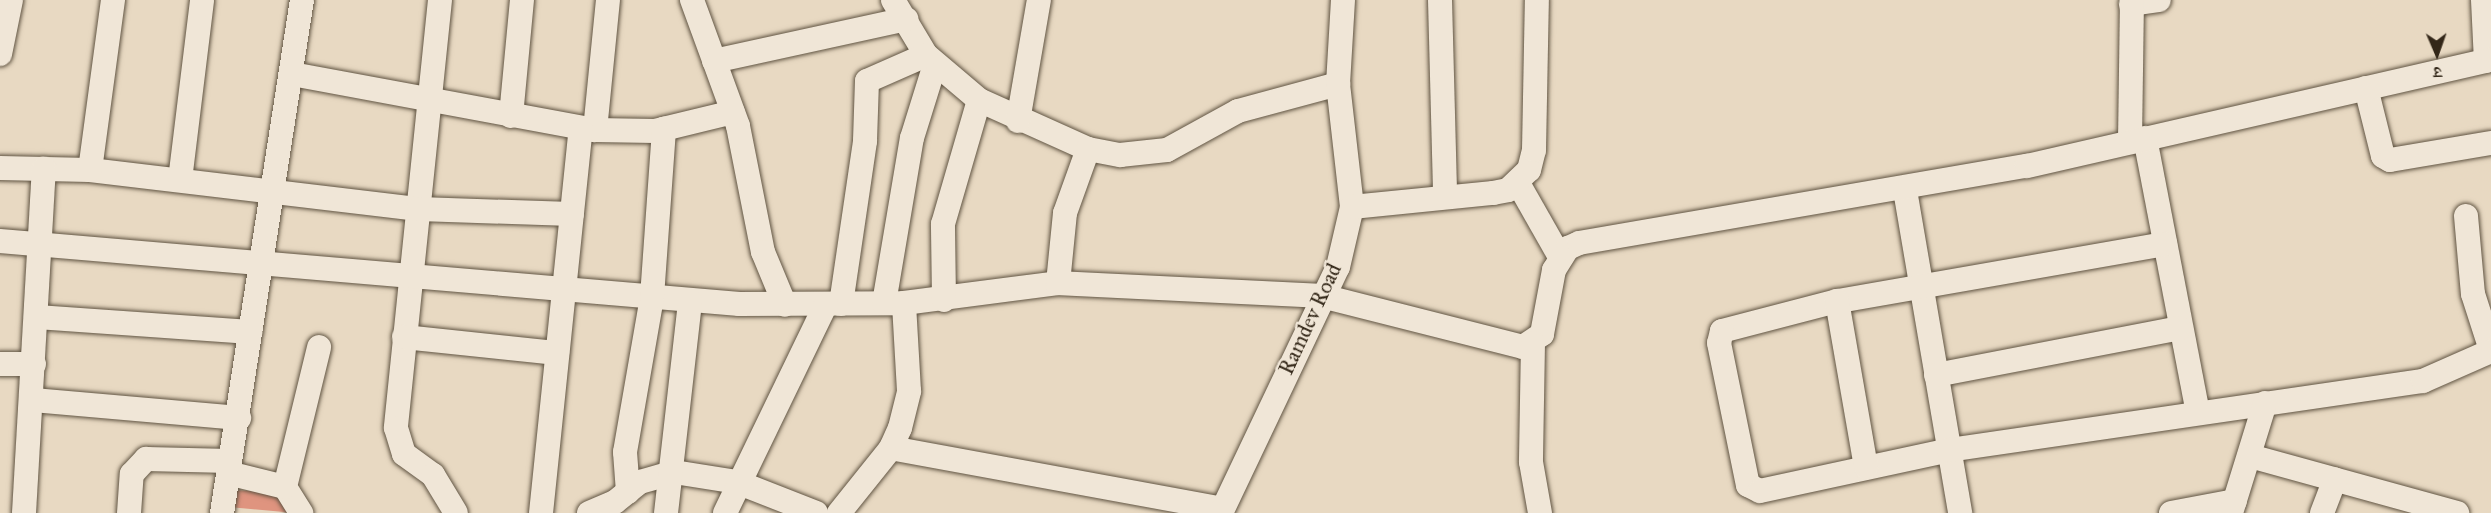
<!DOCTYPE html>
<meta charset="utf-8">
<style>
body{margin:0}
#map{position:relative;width:2491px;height:513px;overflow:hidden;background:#e8d9c2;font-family:"IM FELL Great Primer","Noto Serif Devanagari",serif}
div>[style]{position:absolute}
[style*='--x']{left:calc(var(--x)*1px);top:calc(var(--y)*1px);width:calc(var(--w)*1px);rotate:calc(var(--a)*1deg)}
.building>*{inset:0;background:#df947f}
.roads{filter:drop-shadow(0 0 2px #605442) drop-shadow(0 0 2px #605442)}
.minor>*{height:24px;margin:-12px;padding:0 12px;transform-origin:12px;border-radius:12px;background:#f0e6d7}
span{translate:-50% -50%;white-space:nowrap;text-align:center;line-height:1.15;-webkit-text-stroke:5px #f0e6d7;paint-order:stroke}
.street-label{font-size:21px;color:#332718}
.north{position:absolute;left:2407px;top:24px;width:60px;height:60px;-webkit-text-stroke:4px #f0e6d7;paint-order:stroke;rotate:178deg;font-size:16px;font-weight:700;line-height:24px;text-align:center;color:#332718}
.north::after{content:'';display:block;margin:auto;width:21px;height:27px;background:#332718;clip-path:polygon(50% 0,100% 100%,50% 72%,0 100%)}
</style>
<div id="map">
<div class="building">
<i style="clip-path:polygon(230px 490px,284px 492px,295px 513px,229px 507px)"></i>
</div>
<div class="roads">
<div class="minor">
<i style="--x:440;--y:0;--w:430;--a:95.9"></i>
<i style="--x:396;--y:428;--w:27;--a:73"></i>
<i style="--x:404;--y:454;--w:36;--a:36"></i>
<i style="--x:433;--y:475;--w:44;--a:58.8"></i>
<i style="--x:692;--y:0;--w:134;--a:69.9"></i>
<i style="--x:738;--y:126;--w:128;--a:78.8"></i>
<i style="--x:763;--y:252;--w:57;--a:67.5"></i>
<i style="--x:893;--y:0;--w:64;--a:59"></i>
<i style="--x:926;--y:55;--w:70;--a:40.3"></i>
<i style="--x:979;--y:100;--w:120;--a:24.2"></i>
<i style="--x:1088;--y:149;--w:33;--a:11"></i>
<i style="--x:1120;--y:155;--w:47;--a:-6.1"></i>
<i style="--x:1167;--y:150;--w:81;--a:-28.8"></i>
<i style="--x:1238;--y:111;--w:104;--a:-15.1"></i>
<i style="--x:1343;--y:0;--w:84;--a:93.4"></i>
<i style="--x:1338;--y:84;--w:124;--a:83.5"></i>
<i style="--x:1440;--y:0;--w:195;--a:88.5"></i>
<i style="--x:2483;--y:0;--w:61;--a:87.2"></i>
<i style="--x:2131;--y:4;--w:28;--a:-8"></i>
<i style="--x:0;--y:54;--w:55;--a:-78.5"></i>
<i style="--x:714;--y:61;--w:197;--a:-12.3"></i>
<i style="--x:292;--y:74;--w:308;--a:10.5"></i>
<i style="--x:595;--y:130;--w:60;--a:1"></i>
<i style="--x:655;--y:131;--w:80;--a:-13.7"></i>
<i style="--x:2366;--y:88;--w:70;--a:76"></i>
<i style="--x:2383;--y:156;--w:8;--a:30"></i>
<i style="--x:2390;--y:160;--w:102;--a:-9.6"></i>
<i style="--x:511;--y:116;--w:117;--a:-84.6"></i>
<i style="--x:1018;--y:121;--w:123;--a:-80.2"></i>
<i style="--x:595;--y:130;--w:131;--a:-84.3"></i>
<i style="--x:2145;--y:138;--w:279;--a:79.1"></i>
<i style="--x:2130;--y:142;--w:142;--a:-89.2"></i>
<i style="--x:0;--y:168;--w:90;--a:1.3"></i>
<i style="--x:90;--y:170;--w:331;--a:6.8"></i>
<i style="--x:419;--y:209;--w:153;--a:1.9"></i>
<i style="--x:90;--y:170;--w:172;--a:-82.3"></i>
<i style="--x:180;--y:180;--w:181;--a:-83"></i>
<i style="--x:1518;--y:183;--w:85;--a:60.4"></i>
<i style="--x:1905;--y:190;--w:328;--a:80.3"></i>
<i style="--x:2466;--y:216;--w:78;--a:84.9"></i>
<i style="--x:2473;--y:294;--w:59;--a:72.2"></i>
<i style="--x:0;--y:241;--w:742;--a:4.87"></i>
<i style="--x:739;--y:304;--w:165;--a:-0.3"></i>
<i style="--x:904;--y:303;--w:155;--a:-7.4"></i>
<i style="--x:1058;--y:283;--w:264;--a:2.8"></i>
<i style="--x:1322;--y:296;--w:207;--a:14.2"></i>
<i style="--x:1523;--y:347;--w:23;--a:-34"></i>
<i style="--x:1542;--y:334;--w:65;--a:-79.4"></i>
<i style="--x:1554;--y:270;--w:26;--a:-58"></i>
<i style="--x:1568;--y:248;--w:12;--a:-24"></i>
<i style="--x:1579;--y:243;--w:455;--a:-9.8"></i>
<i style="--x:2027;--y:166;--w:476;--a:-12.9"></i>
<i style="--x:2165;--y:244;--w:333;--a:170.1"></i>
<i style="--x:1837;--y:301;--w:119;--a:165.4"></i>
<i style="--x:1722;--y:331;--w:12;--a:104"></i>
<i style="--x:1719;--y:343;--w:145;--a:78.5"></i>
<i style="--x:1748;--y:485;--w:13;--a:27"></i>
<i style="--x:1760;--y:491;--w:193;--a:-12.2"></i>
<i style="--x:1949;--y:450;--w:479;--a:-8.3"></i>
<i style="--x:2423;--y:381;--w:74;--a:-23.8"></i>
<i style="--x:1058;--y:283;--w:70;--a:-84.3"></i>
<i style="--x:1065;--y:213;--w:68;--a:-70.2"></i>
<i style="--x:944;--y:300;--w:76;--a:-90.8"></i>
<i style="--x:943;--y:224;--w:129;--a:-73.8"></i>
<i style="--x:1837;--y:301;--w:169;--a:80.1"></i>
<i style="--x:884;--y:303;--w:167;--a:-80.4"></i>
<i style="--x:912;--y:138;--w:77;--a:-72.7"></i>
<i style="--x:841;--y:304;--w:165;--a:-81.6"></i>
<i style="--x:865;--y:141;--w:60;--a:-88.1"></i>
<i style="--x:867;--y:81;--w:64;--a:-23.8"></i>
<i style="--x:37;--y:317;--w:214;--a:4"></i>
<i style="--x:404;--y:337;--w:154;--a:6"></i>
<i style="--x:1533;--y:343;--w:119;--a:91"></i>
<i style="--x:1531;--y:462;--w:52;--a:80"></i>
<i style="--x:0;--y:364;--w:34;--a:0"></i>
<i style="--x:1936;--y:375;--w:248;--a:-10.9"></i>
<i style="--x:33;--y:400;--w:207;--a:5"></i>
<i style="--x:891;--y:448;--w:337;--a:10.4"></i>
<i style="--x:2250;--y:456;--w:215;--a:15.4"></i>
<i style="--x:228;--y:473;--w:59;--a:13.8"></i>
<i style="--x:285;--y:487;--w:31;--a:58"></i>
<i style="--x:285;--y:487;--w:144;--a:-76.3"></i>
<i style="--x:628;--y:492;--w:40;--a:-94.3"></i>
<i style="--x:625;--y:452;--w:157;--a:-80.1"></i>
<i style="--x:652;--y:297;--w:169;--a:-85.9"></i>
<i style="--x:24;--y:513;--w:345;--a:-86.7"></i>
<i style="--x:129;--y:513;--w:39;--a:-86"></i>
<i style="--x:132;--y:474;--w:21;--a:-47"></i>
<i style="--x:146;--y:459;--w:84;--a:1.4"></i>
<i style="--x:222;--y:513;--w:519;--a:-81.14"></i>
<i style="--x:541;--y:513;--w:387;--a:-84.1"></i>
<i style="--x:589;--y:513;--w:28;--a:-23"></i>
<i style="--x:615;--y:502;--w:32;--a:-39"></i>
<i style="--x:640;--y:482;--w:35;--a:-16"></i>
<i style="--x:674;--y:472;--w:64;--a:9"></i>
<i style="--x:737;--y:482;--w:85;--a:21.4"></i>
<i style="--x:666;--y:513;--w:213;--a:-83.5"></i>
<i style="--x:725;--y:513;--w:232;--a:-64.2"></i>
<i style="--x:839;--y:513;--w:83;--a:-51.3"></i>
<i style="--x:891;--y:448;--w:22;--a:-66"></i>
<i style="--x:900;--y:428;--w:38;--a:-76"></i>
<i style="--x:909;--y:391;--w:88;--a:-93.3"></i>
<i style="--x:1221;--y:513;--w:272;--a:-64.6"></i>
<i style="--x:1338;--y:267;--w:62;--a:-76.9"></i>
<i style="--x:1352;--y:207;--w:142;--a:-5.7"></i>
<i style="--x:1493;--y:193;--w:15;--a:-11"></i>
<i style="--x:1508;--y:190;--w:29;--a:-44"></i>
<i style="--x:1529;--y:170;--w:21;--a:-76"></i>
<i style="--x:1534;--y:150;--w:150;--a:-88.9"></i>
<i style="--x:2171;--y:513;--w:65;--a:-10.6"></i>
<i style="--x:2231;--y:513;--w:115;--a:-72.8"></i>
<i style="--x:2322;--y:513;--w:36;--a:-69"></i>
</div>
</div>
<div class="street-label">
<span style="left:1310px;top:319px;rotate:-65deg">Ramdev Road</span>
</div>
<div class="north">उ</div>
</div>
